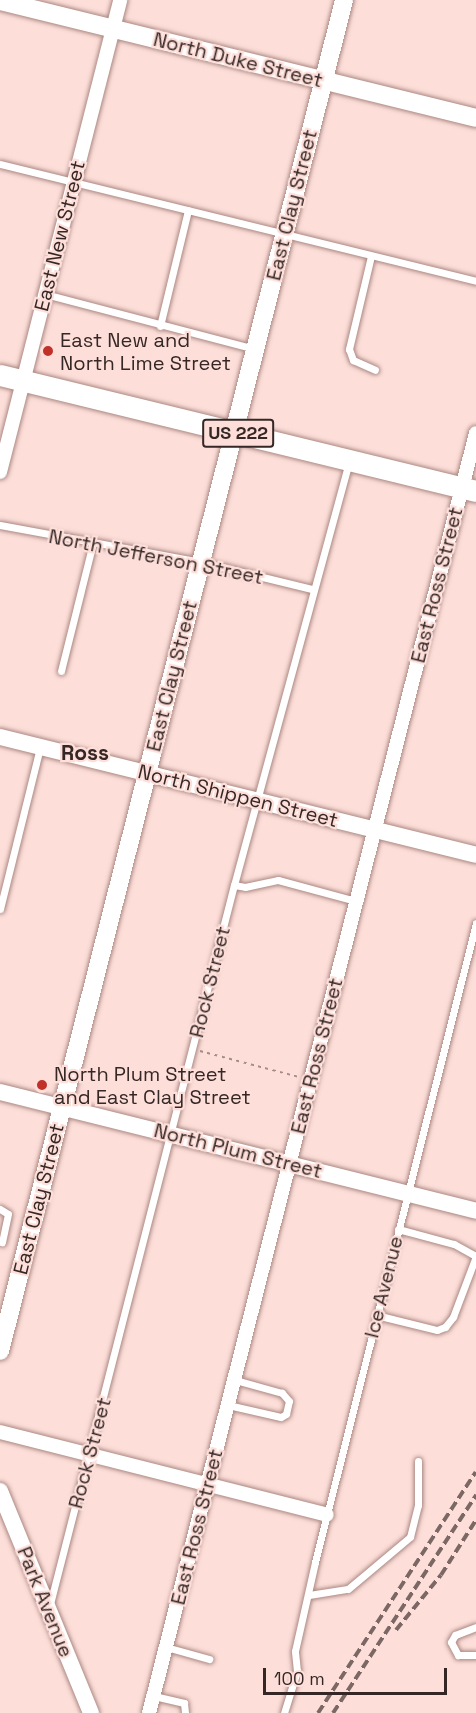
<!DOCTYPE html>
<style>
body{margin:0}
#map{position:relative;width:476px;height:1713px;overflow:hidden;background:#fdded9;font-family:"Space Grotesk",sans-serif}
div>[style]{position:absolute}
[style*='--x']{left:calc(var(--x)*1px);top:calc(var(--y)*1px);width:calc(var(--w)*1px);rotate:calc(var(--a)*1deg)}
.path>*{height:2px;margin-top:-1px;transform-origin:0;background:repeating-linear-gradient(90deg,#a48c89 0 3px,transparent 0 7.5px)}
.roads{filter:drop-shadow(0 0 2px #ab8882) drop-shadow(0 0 2px #ab8882)}
.service>*{height:7px;margin:-3.5px;padding:0 3.5px;transform-origin:3.5px;border-radius:3.5px;background:#fff}
.minor>*{height:14px;margin:-7px;padding:0 7px;transform-origin:7px;border-radius:7px;background:#fff}
.tertiary>*{height:16px;margin:-8px;padding:0 8px;transform-origin:8px;border-radius:8px;background:#fff}
.secondary>*{height:18px;margin:-9px;padding:0 9px;transform-origin:9px;border-radius:9px;background:#fff}
.trunk>*{height:21px;margin:-10.5px;padding:0 10.5px;transform-origin:10.5px;border-radius:10.5px;background:#fff}
.rail>*{height:4px;margin-top:-2px;transform-origin:0;background:repeating-linear-gradient(90deg,#7b6764 0 9px,transparent 0 13.5px)}
.dots>*{width:16px;height:16px;translate:-50% -50%;box-sizing:border-box;border:3px solid #fdded9;border-radius:50%}
span{translate:-50% -50%;white-space:nowrap;text-align:center;line-height:1.15;-webkit-text-stroke:4.5px #fdded9;paint-order:stroke}
.shield-label span{padding:2px 4px;background:#fdded9;border:2px solid;border-radius:4px;-webkit-text-stroke-width:0}
.shield-label{font-size:18px;color:#352725;font-weight:700}
.street-label{font-size:20px;color:#352725}
.poi-label{font-size:20px;color:#352725}
.left{translate:0 -50%;text-align:left}
.neighbourhood-label{font-size:21px;color:#352725;font-weight:700}
.scale{position:absolute;left:263px;top:1668px;width:184px;height:27px;box-sizing:border-box;border:3px solid #352725;border-top:0;padding-left:8px;font-size:18px;line-height:21px;white-space:nowrap;color:#352725;-webkit-text-stroke:4px #fdded9;paint-order:stroke}
</style>
<div id="map">
<div class="path">
<i style="--x:200;--y:1051;--w:102;--a:14.7"></i>
</div>
<div class="roads">
<div class="service">
<i style="--x:0;--y:164;--w:490;--a:13.8"></i>
<i style="--x:371;--y:256;--w:96;--a:103.3"></i>
<i style="--x:349;--y:349;--w:12;--a:70"></i>
<i style="--x:353;--y:360;--w:24;--a:24"></i>
<i style="--x:45;--y:294;--w:217;--a:14.7"></i>
<i style="--x:160;--y:326;--w:119;--a:-76.4"></i>
<i style="--x:0;--y:525;--w:204;--a:10.4"></i>
<i style="--x:201;--y:562;--w:114;--a:13.7"></i>
<i style="--x:61;--y:671;--w:132;--a:-76"></i>
<i style="--x:234;--y:885;--w:11;--a:10"></i>
<i style="--x:245;--y:887;--w:34;--a:-12"></i>
<i style="--x:278;--y:880;--w:81;--a:15.1"></i>
<i style="--x:0;--y:909;--w:167;--a:-76.1"></i>
<i style="--x:0;--y:1209;--w:9;--a:32"></i>
<i style="--x:8;--y:1214;--w:29;--a:102"></i>
<i style="--x:398;--y:1229;--w:58;--a:15"></i>
<i style="--x:454;--y:1244;--w:25;--a:29"></i>
<i style="--x:376;--y:1315;--w:63;--a:13.8"></i>
<i style="--x:437;--y:1330;--w:9;--a:-21"></i>
<i style="--x:445;--y:1327;--w:13;--a:-51"></i>
<i style="--x:453;--y:1317;--w:65;--a:-69.3"></i>
<i style="--x:228;--y:1405;--w:54;--a:12.8"></i>
<i style="--x:281;--y:1417;--w:6;--a:-31"></i>
<i style="--x:286;--y:1414;--w:13;--a:-77"></i>
<i style="--x:289;--y:1401;--w:11;--a:-131"></i>
<i style="--x:282;--y:1393;--w:49;--a:-164.5"></i>
<i style="--x:309;--y:1595;--w:39;--a:-9"></i>
<i style="--x:348;--y:1589;--w:81;--a:-40"></i>
<i style="--x:410;--y:1537;--w:33;--a:-76"></i>
<i style="--x:418;--y:1505;--w:44;--a:-90"></i>
<i style="--x:50;--y:1604;--w:742;--a:-75.65"></i>
<i style="--x:234;--y:885;--w:437;--a:-74.8"></i>
<i style="--x:476;--y:1627;--w:22;--a:159"></i>
<i style="--x:455;--y:1635;--w:8;--a:120"></i>
<i style="--x:451;--y:1642;--w:15;--a:62"></i>
<i style="--x:458;--y:1655;--w:18;--a:0"></i>
<i style="--x:166;--y:1647;--w:45;--a:15.6"></i>
<i style="--x:154;--y:1696;--w:31;--a:13"></i>
<i style="--x:184;--y:1703;--w:10;--a:84"></i>
<i style="--x:284;--y:1713;--w:44;--a:-72.8"></i>
<i style="--x:297;--y:1671;--w:20;--a:-96"></i>
<i style="--x:295;--y:1651;--w:91;--a:-77.3"></i>
<i style="--x:315;--y:1562;--w:659;--a:-75.86"></i>
</div>
<div class="minor">
<i style="--x:0;--y:472;--w:487;--a:-75.7"></i>
<i style="--x:0;--y:1432;--w:337;--a:14.2"></i>
<i style="--x:149;--y:1713;--w:1321;--a:-75.67"></i>
</div>
<div class="tertiary">
<i style="--x:0;--y:737;--w:490;--a:13.9"></i>
<i style="--x:0;--y:1092;--w:491;--a:14"></i>
<i style="--x:0;--y:1491;--w:240;--a:67.7"></i>
</div>
<div class="secondary">
<i style="--x:0;--y:1;--w:490;--a:13.8"></i>
<i style="--x:0;--y:1351;--w:1394;--a:-75.71"></i>
</div>
<div class="trunk">
<i style="--x:0;--y:375;--w:490;--a:13.7"></i>
</div>
</div>
<div class="rail">
<i style="--x:396;--y:1630;--w:71;--a:-50.7"></i>
<i style="--x:441;--y:1575;--w:65;--a:-57.5"></i>
<i style="--x:318;--y:1713;--w:288;--a:-56.8"></i>
<i style="--x:333;--y:1713;--w:261;--a:-56.7"></i>
</div>
<div class="dots">
<i style="left:48px;top:351px;background:#bf3129"></i>
<i style="left:42px;top:1085px;background:#bf3129"></i>
</div>
<div class="shield-label">
<span style="left:238px;top:433px">US 222</span>
</div>
<div class="street-label">
<span style="left:238px;top:60px;rotate:14deg">North Duke Street</span>
<span style="left:292px;top:205px;rotate:-76deg">East Clay Street</span>
<span style="left:60px;top:236px;rotate:-76deg">East New Street</span>
<span style="left:156px;top:557px;rotate:11deg">North Jefferson Street</span>
<span style="left:437px;top:585px;rotate:-76deg">East Ross Street</span>
<span style="left:172px;top:676px;rotate:-76deg">East Clay Street</span>
<span style="left:238px;top:796px;rotate:14deg">North Shippen Street</span>
<span style="left:210px;top:982px;rotate:-76deg">Rock Street</span>
<span style="left:317px;top:1056px;rotate:-76deg">East Ross Street</span>
<span style="left:238px;top:1151px;rotate:14deg">North Plum Street</span>
<span style="left:39px;top:1199px;rotate:-76deg">East Clay Street</span>
<span style="left:384px;top:1287px;rotate:-76deg">Ice Avenue</span>
<span style="left:90px;top:1453px;rotate:-75deg">Rock Street</span>
<span style="left:197px;top:1527px;rotate:-76deg">East Ross Street</span>
<span style="left:45px;top:1602px;rotate:68deg">Park Avenue</span>
</div>
<div class="poi-label">
<span class="left" style="left:60px;top:352px">East New and<br>North Lime Street</span>
<span class="left" style="left:54px;top:1086px">North Plum Street<br>and East Clay Street</span>
</div>
<div class="neighbourhood-label">
<span style="left:85px;top:753px">Ross</span>
</div>
<div class="scale">100 m</div>
</div>
